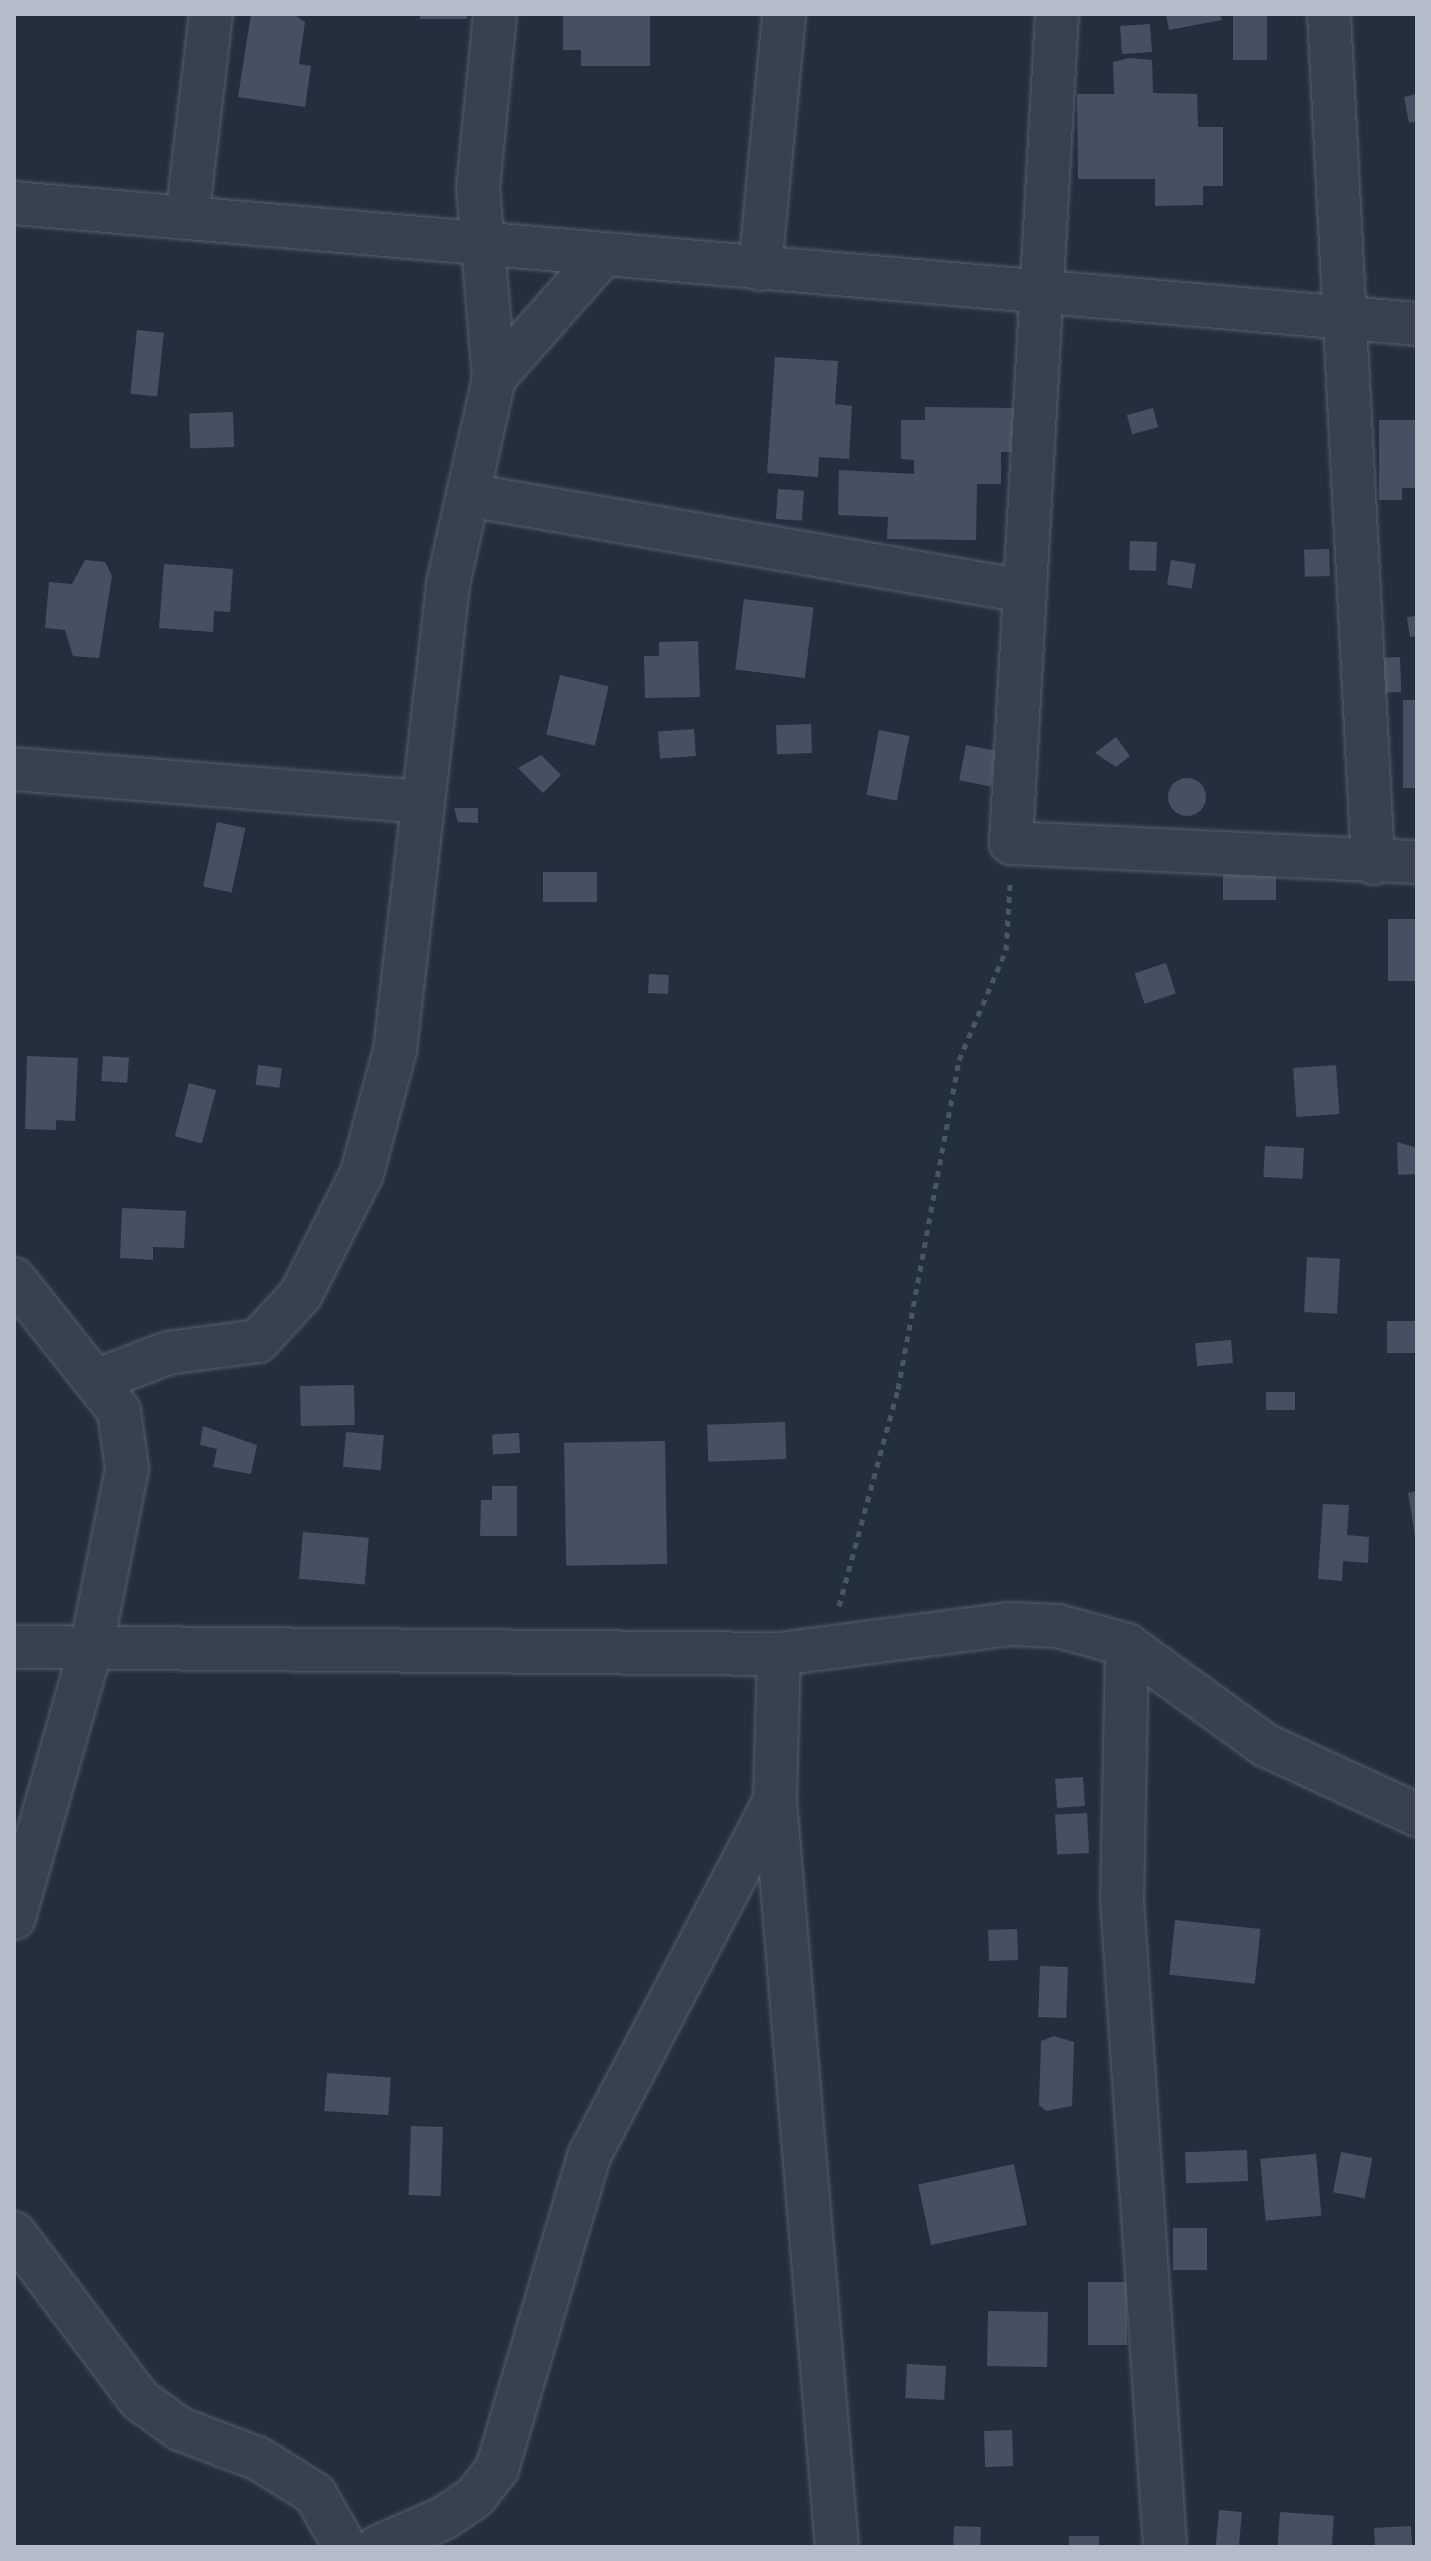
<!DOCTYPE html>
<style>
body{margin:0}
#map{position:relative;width:1431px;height:2561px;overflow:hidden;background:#242f3e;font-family:"Asap Condensed",sans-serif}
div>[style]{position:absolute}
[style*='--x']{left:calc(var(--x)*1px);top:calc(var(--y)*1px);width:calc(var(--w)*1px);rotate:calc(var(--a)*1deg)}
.building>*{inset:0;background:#455162;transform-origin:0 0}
.round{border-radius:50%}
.path>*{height:5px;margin-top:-2.5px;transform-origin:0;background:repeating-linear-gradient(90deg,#44595c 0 6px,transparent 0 12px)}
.roads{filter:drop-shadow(0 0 2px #565f6c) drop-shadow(0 0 2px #565f6c)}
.minor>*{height:42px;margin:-21px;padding:0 21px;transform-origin:21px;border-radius:21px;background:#38414e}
span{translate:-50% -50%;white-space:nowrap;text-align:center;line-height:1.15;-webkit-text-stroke:7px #1d2633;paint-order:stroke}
.frame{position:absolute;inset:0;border:16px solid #b4bcc9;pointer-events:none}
</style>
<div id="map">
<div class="building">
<i style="clip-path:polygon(251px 14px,293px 14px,305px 22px,299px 64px,311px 66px,305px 107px,238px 97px)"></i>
<i style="left:420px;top:14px;width:47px;height:5px"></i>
<i style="clip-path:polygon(563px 14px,650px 14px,650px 66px,581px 66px,581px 50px,563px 50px)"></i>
<i style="clip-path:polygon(1166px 14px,1220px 14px,1222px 20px,1169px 30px)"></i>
<i style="left:1233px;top:15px;width:34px;height:45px"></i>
<i style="left:1150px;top:24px;width:28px;height:30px;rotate:86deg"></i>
<i style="clip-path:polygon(1129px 58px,1152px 60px,1153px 93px,1197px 94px,1198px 127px,1223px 127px,1223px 186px,1203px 186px,1203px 205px,1155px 206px,1155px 179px,1078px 179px,1077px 94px,1114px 94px,1113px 62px)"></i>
<i style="clip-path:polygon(1417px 94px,1417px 121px,1409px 123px,1404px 97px)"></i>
<i style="left:137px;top:330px;width:27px;height:64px;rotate:6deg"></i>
<i style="clip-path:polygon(775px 357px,838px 361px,835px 404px,852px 406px,849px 459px,819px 457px,818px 477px,767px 473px)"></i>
<i style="clip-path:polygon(925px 407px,1014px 408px,1014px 452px,1001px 452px,1001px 484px,977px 484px,976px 540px,887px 539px,888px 517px,838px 515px,839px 470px,914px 474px,914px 460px,901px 459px,901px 420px,925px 420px)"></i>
<i style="left:1153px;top:408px;width:20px;height:27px;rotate:75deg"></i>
<i style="left:233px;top:412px;width:35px;height:44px;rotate:88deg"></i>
<i style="clip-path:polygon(1379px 420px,1417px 420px,1417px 488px,1402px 488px,1402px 500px,1379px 500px)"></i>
<i style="left:778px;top:489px;width:26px;height:30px;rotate:4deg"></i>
<i style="left:1130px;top:541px;width:27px;height:29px;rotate:2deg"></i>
<i style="left:1329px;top:549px;width:27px;height:25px;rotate:88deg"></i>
<i style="clip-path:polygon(85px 560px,105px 562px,112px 576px,99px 658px,73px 656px,65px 630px,45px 628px,49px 582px,72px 584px)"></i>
<i style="left:1171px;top:560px;width:25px;height:25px;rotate:9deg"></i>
<i style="clip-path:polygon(164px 564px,233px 569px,230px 612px,214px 611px,213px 632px,159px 628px)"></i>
<i style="left:744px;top:599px;width:70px;height:71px;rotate:7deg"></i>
<i style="clip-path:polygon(1417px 616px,1417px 636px,1410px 637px,1407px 617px)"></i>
<i style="clip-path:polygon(698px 641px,700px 697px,645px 698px,644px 656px,659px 656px,659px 642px)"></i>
<i style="left:1400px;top:657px;width:35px;height:20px;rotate:88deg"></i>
<i style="left:560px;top:675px;width:50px;height:61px;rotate:13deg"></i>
<i style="left:1403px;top:700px;width:14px;height:88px"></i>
<i style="left:811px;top:724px;width:29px;height:35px;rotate:88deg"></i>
<i style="left:694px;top:729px;width:27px;height:36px;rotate:86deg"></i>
<i style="left:879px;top:730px;width:31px;height:66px;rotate:11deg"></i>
<i style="clip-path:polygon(1116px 737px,1130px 756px,1116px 767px,1095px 753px)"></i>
<i style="left:966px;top:745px;width:32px;height:36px;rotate:11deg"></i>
<i style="clip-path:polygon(541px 755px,561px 775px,543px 793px,518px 768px)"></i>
<i class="round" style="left:1168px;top:778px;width:38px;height:38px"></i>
<i style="clip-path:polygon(454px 808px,478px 808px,478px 823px,458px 822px)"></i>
<i style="left:217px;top:822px;width:29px;height:66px;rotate:12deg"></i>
<i style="left:1276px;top:869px;width:31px;height:53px;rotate:90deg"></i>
<i style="left:597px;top:872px;width:30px;height:54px;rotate:90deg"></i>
<i style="left:1388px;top:919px;width:29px;height:62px"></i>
<i style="left:1166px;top:963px;width:32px;height:33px;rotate:72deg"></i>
<i style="left:649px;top:974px;width:20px;height:19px;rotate:3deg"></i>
<i style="clip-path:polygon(27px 1056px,78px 1058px,75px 1121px,56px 1120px,56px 1130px,25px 1129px)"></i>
<i style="left:103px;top:1056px;width:26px;height:25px;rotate:4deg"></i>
<i style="left:258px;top:1065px;width:24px;height:20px;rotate:7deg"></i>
<i style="left:1336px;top:1065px;width:49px;height:43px;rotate:86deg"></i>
<i style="left:189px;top:1083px;width:28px;height:55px;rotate:15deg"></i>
<i style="clip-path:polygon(1397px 1142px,1417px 1148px,1417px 1174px,1398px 1175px)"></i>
<i style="left:1265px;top:1146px;width:39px;height:31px;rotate:3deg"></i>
<i style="clip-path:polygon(122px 1208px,186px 1211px,184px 1248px,153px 1247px,153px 1260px,120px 1258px)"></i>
<i style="left:1307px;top:1257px;width:33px;height:55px;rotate:3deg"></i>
<i style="left:1387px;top:1321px;width:30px;height:32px"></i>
<i style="left:1231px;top:1340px;width:23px;height:36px;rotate:85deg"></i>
<i style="left:354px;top:1385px;width:40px;height:54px;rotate:89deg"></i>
<i style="left:1266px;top:1392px;width:29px;height:18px"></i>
<i style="left:785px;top:1422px;width:37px;height:78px;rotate:88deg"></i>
<i style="clip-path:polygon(203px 1426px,257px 1445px,251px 1474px,213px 1467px,217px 1449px,200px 1445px)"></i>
<i style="left:346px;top:1432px;width:38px;height:35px;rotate:5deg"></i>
<i style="left:519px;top:1433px;width:20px;height:27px;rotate:87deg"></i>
<i style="left:665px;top:1441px;width:123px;height:101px;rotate:89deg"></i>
<i style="clip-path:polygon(492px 1486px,517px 1486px,517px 1536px,480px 1536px,481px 1500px,492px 1500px)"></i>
<i style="clip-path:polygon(1417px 1491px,1417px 1535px,1415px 1535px,1408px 1493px)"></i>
<i style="clip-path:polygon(1323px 1504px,1349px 1505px,1347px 1535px,1369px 1537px,1368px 1563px,1343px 1561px,1342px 1581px,1318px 1579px)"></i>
<i style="left:303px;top:1532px;width:66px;height:47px;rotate:5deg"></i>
<i style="left:1083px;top:1777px;width:29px;height:28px;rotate:86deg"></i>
<i style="left:1087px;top:1813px;width:40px;height:32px;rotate:87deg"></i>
<i style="left:1175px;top:1920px;width:86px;height:55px;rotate:6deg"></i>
<i style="left:1017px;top:1929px;width:31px;height:29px;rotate:88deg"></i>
<i style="left:1040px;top:1966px;width:28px;height:51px;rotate:2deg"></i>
<i style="clip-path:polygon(1054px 2036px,1074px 2042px,1072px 2106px,1046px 2111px,1039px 2105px,1041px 2041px)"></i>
<i style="left:327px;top:2073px;width:64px;height:38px;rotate:4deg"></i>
<i style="left:411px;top:2126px;width:32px;height:69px;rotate:2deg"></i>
<i style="left:1247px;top:2150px;width:31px;height:62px;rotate:88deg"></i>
<i style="left:1341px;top:2152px;width:32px;height:41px;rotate:11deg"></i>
<i style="left:1316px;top:2154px;width:62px;height:56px;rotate:85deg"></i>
<i style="left:1014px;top:2164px;width:62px;height:98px;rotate:78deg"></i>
<i style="left:1173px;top:2228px;width:34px;height:42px"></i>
<i style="left:1088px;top:2282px;width:39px;height:63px"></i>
<i style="left:988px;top:2311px;width:60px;height:55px;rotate:1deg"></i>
<i style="left:907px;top:2364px;width:39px;height:34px;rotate:3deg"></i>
<i style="left:1012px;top:2430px;width:36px;height:28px;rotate:88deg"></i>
<i style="left:1219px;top:2510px;width:23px;height:37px;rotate:5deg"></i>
<i style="left:1280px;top:2512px;width:54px;height:35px;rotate:4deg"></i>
<i style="left:954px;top:2526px;width:27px;height:21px;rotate:2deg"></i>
<i style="left:1411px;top:2526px;width:21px;height:37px;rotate:87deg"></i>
<i style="left:1069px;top:2536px;width:30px;height:11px"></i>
</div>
<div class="path">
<i style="--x:839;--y:1606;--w:225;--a:-74.8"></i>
<i style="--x:898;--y:1389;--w:335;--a:-79.5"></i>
<i style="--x:959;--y:1060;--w:120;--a:-66.9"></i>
<i style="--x:1006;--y:950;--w:66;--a:-86.5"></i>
</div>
<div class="roads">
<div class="minor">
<i style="--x:1057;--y:14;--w:830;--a:93.18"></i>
<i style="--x:1011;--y:843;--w:406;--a:2.7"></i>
<i style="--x:1329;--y:14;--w:850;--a:87.03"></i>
<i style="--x:14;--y:203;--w:1408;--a:4.93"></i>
<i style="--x:187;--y:218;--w:205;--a:-83.3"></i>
<i style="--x:760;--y:269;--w:256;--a:-84.6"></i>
<i style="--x:494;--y:378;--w:164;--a:-48.5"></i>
<i style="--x:468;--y:495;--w:564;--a:9.8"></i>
<i style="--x:14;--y:769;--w:407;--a:4.6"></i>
<i style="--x:14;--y:1279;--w:169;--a:51.5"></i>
<i style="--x:119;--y:1411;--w:59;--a:82.1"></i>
<i style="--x:127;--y:1469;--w:178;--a:101.3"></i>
<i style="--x:92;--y:1644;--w:285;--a:105.9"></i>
<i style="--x:100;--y:1379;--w:73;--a:-20.9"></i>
<i style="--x:168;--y:1353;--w:91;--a:-7.6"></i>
<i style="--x:258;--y:1341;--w:64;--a:-47.5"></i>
<i style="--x:301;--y:1294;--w:136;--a:-63.2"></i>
<i style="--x:362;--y:1173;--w:127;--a:-75"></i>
<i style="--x:395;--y:1050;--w:469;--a:-83.5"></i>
<i style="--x:448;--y:584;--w:211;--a:-77.4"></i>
<i style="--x:494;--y:378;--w:191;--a:-94.8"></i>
<i style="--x:478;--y:188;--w:175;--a:-84.4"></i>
<i style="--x:1127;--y:1645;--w:254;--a:91.1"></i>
<i style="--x:1122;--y:1899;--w:649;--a:86.2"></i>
<i style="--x:14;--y:1647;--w:765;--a:0.52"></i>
<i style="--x:779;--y:1654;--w:232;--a:-7.4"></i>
<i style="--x:1009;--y:1624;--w:49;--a:2.3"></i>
<i style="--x:1058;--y:1626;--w:72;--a:15.4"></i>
<i style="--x:1127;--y:1645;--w:170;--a:35.9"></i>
<i style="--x:1265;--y:1745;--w:167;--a:24.7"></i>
<i style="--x:779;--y:1654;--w:146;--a:91.6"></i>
<i style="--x:775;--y:1800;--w:750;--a:85.26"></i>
<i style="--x:14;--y:2233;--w:209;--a:53"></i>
<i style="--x:140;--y:2400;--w:49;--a:35.9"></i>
<i style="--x:180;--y:2429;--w:85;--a:20.8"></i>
<i style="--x:259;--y:2459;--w:66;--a:32"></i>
<i style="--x:315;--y:2494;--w:61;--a:60.5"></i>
<i style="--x:378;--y:2547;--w:72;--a:-23.7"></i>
<i style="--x:444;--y:2518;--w:37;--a:-34"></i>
<i style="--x:475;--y:2497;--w:36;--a:-52"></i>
<i style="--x:497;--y:2469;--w:326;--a:-73.6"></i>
<i style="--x:589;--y:2156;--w:399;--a:-62.4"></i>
</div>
</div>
<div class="frame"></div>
</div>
